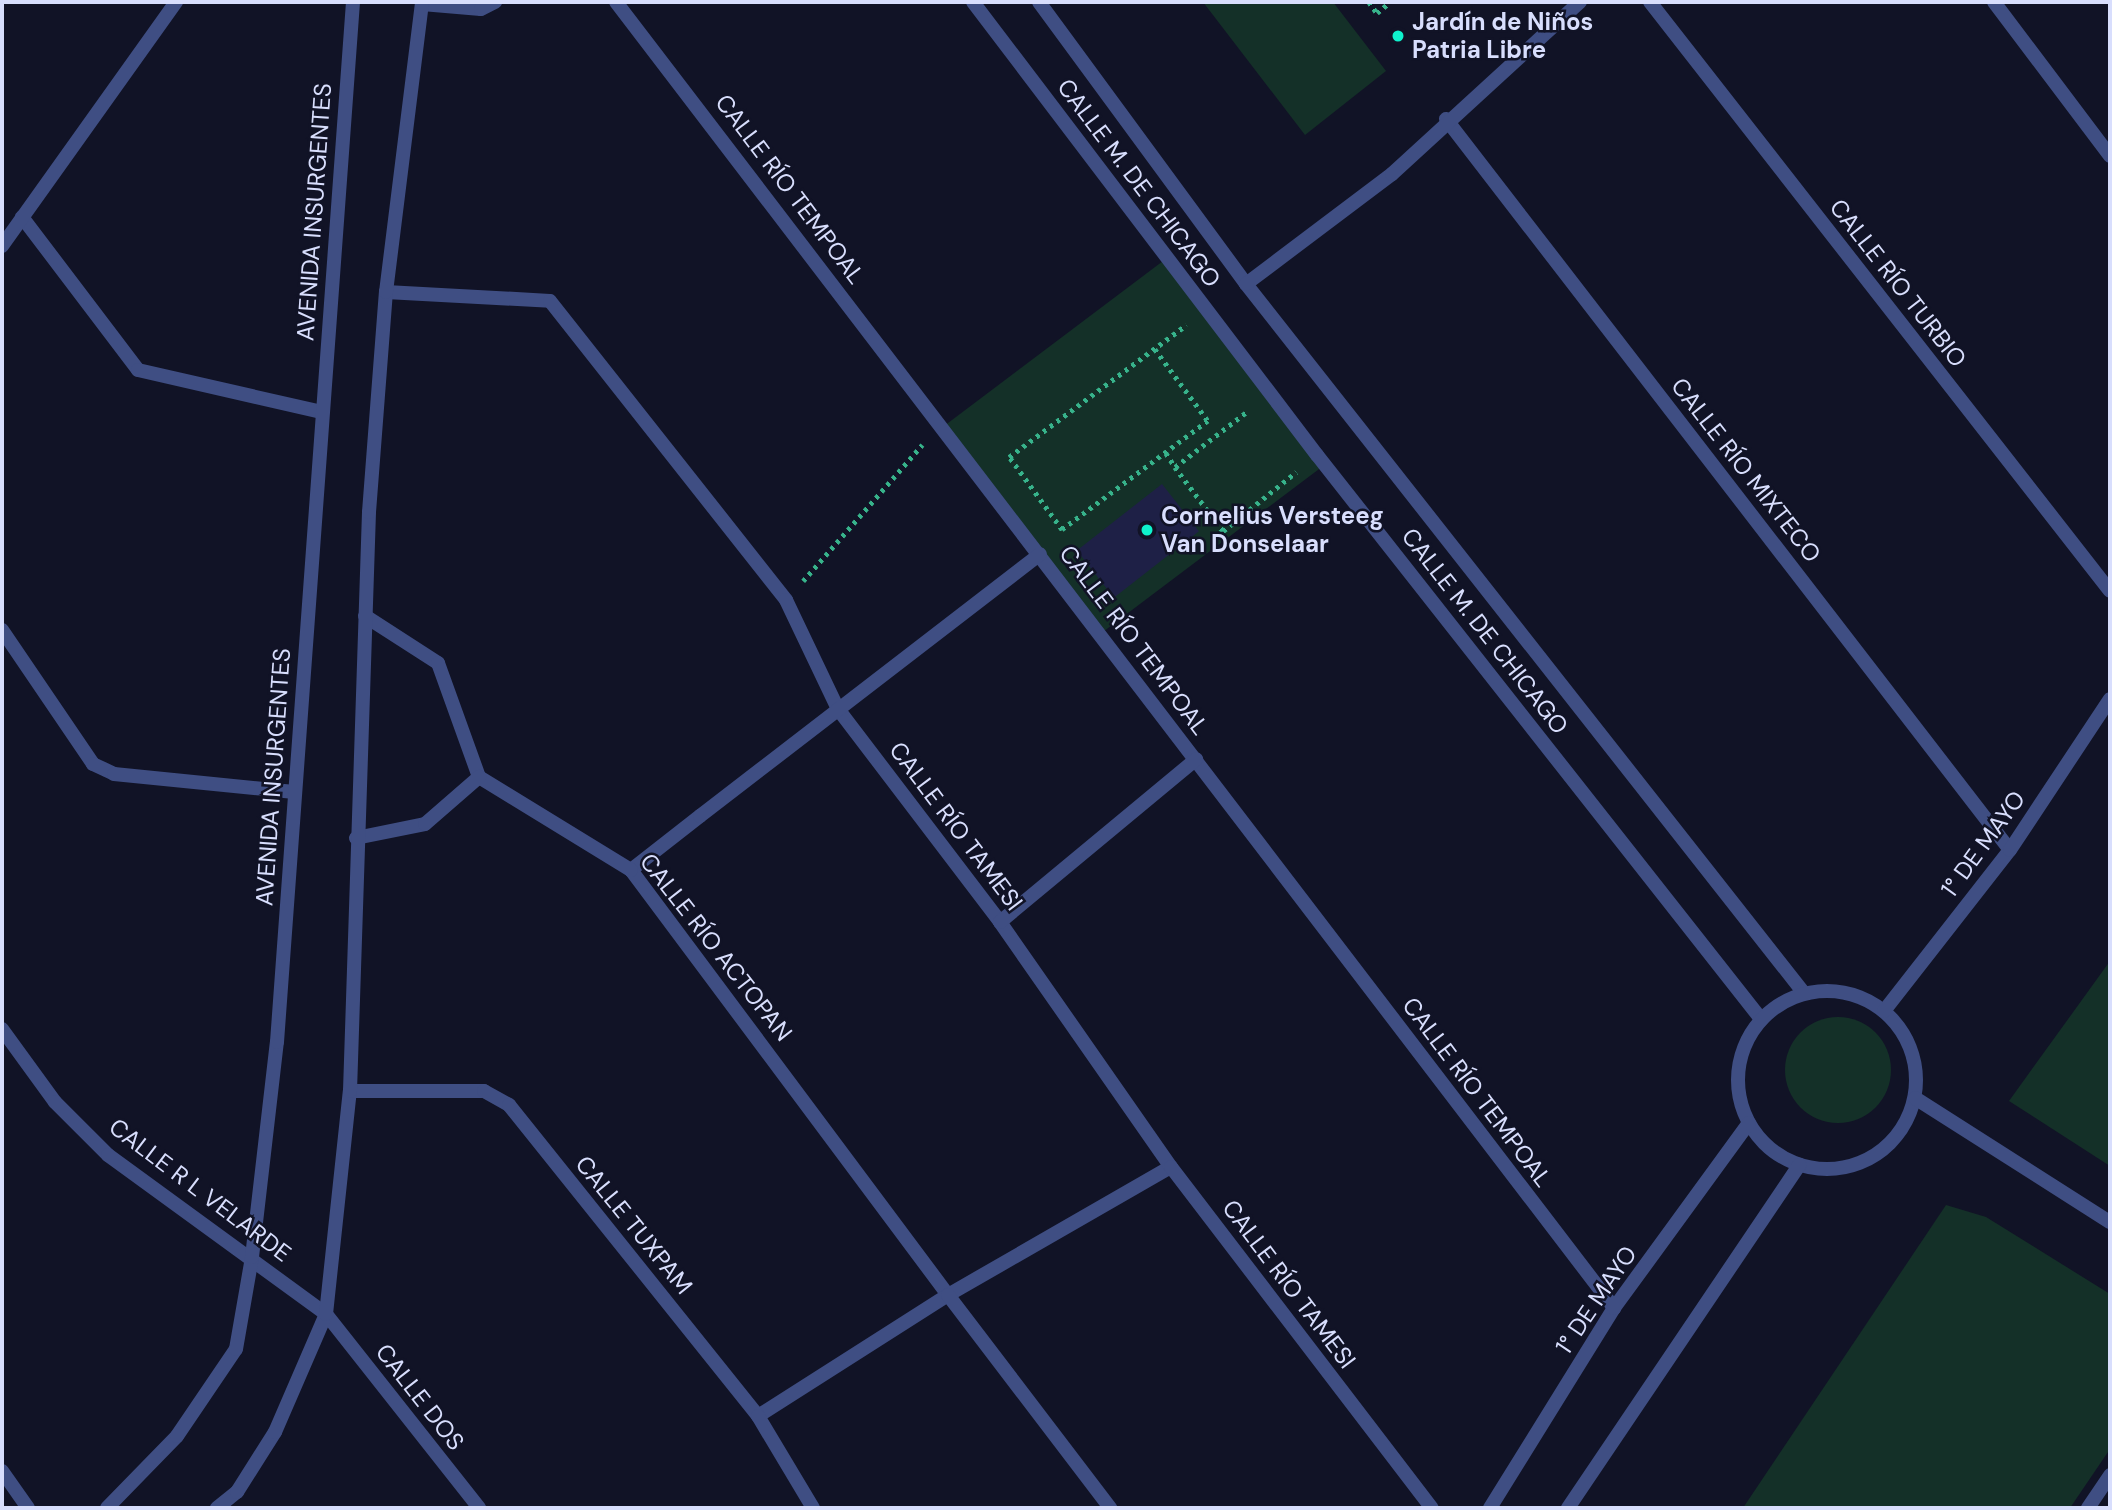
<!DOCTYPE html>
<meta charset="utf-8">
<style>
body{margin:0}
#map{position:relative;width:2112px;height:1510px;overflow:hidden;background:#111326;font-family:"DM Sans",sans-serif}
div>[style]{position:absolute}
[style*='--x']{left:calc(var(--x)*1px);top:calc(var(--y)*1px);width:calc(var(--w)*1px);rotate:calc(var(--a)*1deg)}
.green>*{inset:0;background:#143028;transform-origin:0 0}
.round{border-radius:50%}
.building>*{inset:0;background:#1e2046;transform-origin:0 0}
.path>*{height:4.5px;margin-top:-2.25px;transform-origin:0;background:repeating-linear-gradient(90deg,#37b38b 0 3.5px,transparent 0 8.5px)}
.lane>*{height:14px;margin:-7px;padding:0 7px;transform-origin:7px;border-radius:7px;background:#3f4e83}
.street>*{height:14px;margin:-7px;padding:0 7px;transform-origin:7px;border-radius:7px;background:#3f4e83}
.street>.ring{margin:-7px;padding:0;box-sizing:content-box;background:none;border:14px solid #3f4e83;border-radius:50%}
.dots>*{width:19px;height:19px;translate:-50% -50%;box-sizing:border-box;border:4px solid #111326;border-radius:50%}
span{translate:-50% -50%;white-space:nowrap;text-align:center;line-height:1.15;-webkit-text-stroke:5px #111326;paint-order:stroke}
.poi-label{font-size:24px;color:#d8defd;font-weight:700}
.left{translate:0 -50%;text-align:left}
.street-label{font-size:24px;color:#d8defd}
.frame{position:absolute;inset:0;border:4px solid #d8defd;pointer-events:none}
</style>
<div id="map">
<div class="green">
<i style="clip-path:polygon(1203px 2px,1333px 2px,1386px 71px,1305px 135px)"></i>
<i style="left:1167px;top:258px;width:260px;height:280px;rotate:53deg"></i>
<i style="clip-path:polygon(2110px 961px,2110px 1166px,2009px 1101px)"></i>
<i class="round" style="left:1785px;top:1017px;width:106px;height:106px"></i>
<i style="clip-path:polygon(1946px 1205px,1986px 1217px,2110px 1294px,2110px 1449px,2070px 1508px,1743px 1508px)"></i>
</div>
<div class="building">
<i style="left:1162px;top:484px;width:60px;height:108px;rotate:52deg"></i>
</div>
<div class="path">
<i style="--x:1369;--y:2;--w:14;--a:54"></i>
<i style="--x:1377;--y:13;--w:17;--a:-40"></i>
<i style="--x:1155;--y:349;--w:89;--a:53.6"></i>
<i style="--x:1208;--y:421;--w:182;--a:143.3"></i>
<i style="--x:1062;--y:530;--w:90;--a:-126"></i>
<i style="--x:1009;--y:457;--w:221;--a:-36.7"></i>
<i style="--x:1166;--y:453;--w:17;--a:57"></i>
<i style="--x:1175;--y:467;--w:93;--a:-37.6"></i>
<i style="--x:1175;--y:467;--w:80;--a:53.1"></i>
<i style="--x:1223;--y:531;--w:94;--a:-38.9"></i>
<i style="--x:803;--y:581;--w:181;--a:-48.8"></i>
</div>
<div class="lane">
<i style="--x:700;--y:816;--w:88;--a:142"></i>
<i style="--x:631;--y:870;--w:530;--a:53.28"></i>
<i style="--x:758;--y:1416;--w:225;--a:-32.5"></i>
<i style="--x:948;--y:1295;--w:257;--a:-29.9"></i>
</div>
<div class="street">
<i style="--x:616;--y:2;--w:1644;--a:52.61"></i>
<i style="--x:973;--y:2;--w:569;--a:52.79"></i>
<i style="--x:1317;--y:455;--w:718;--a:51.79"></i>
<i style="--x:1039;--y:2;--w:350;--a:53.7"></i>
<i style="--x:1246;--y:284;--w:902;--a:51.8"></i>
<i style="--x:1650;--y:2;--w:747;--a:52.01"></i>
<i style="--x:1994;--y:2;--w:193;--a:53"></i>
<i style="--x:422;--y:4;--w:59;--a:4.8"></i>
<i style="--x:481;--y:9;--w:16;--a:-27"></i>
<i style="--x:1446;--y:119;--w:923;--a:52.35"></i>
<i style="--x:22;--y:217;--w:192;--a:52.8"></i>
<i style="--x:138;--y:370;--w:189;--a:12.9"></i>
<i style="--x:2;--y:246;--w:300;--a:-54.5"></i>
<i style="--x:1246;--y:284;--w:183;--a:-37"></i>
<i style="--x:1392;--y:174;--w:255;--a:-42.5"></i>
<i style="--x:386;--y:292;--w:164;--a:3.1"></i>
<i style="--x:550;--y:301;--w:381;--a:51.7"></i>
<i style="--x:786;--y:600;--w:121;--a:64.5"></i>
<i style="--x:838;--y:709;--w:268;--a:52.7"></i>
<i style="--x:1000;--y:922;--w:299;--a:55.1"></i>
<i style="--x:1171;--y:1167;--w:429;--a:52.6"></i>
<i style="--x:365;--y:616;--w:87;--a:32.8"></i>
<i style="--x:438;--y:663;--w:121;--a:70.2"></i>
<i style="--x:479;--y:777;--w:178;--a:31.5"></i>
<i style="--x:2;--y:630;--w:162;--a:55.8"></i>
<i style="--x:93;--y:764;--w:23;--a:25"></i>
<i style="--x:114;--y:774;--w:181;--a:5.7"></i>
<i style="--x:700;--y:816;--w:429;--a:-37.6"></i>
<i style="--x:356;--y:838;--w:70;--a:-11.5"></i>
<i style="--x:425;--y:824;--w:72;--a:-41"></i>
<i style="--x:1000;--y:922;--w:255;--a:-39.7"></i>
<i class="ring" style="left:1738px;top:991px;width:164px;height:164px"></i>
<i style="--x:1884;--y:1011;--w:204;--a:-52"></i>
<i style="--x:2010;--y:850;--w:181;--a:-56.5"></i>
<i style="--x:2;--y:1029;--w:90;--a:54"></i>
<i style="--x:55;--y:1102;--w:75;--a:45"></i>
<i style="--x:108;--y:1155;--w:270;--a:36.1"></i>
<i style="--x:326;--y:1314;--w:247;--a:51.7"></i>
<i style="--x:350;--y:1091;--w:134;--a:0"></i>
<i style="--x:484;--y:1091;--w:29;--a:29"></i>
<i style="--x:509;--y:1105;--w:398;--a:51.3"></i>
<i style="--x:758;--y:1416;--w:107;--a:59.1"></i>
<i style="--x:1915;--y:1098;--w:231;--a:32.5"></i>
<i style="--x:948;--y:1295;--w:268;--a:52.7"></i>
<i style="--x:2;--y:1471;--w:45;--a:54.9"></i>
<i style="--x:107;--y:1508;--w:100;--a:-45.8"></i>
<i style="--x:177;--y:1436;--w:105;--a:-55.9"></i>
<i style="--x:236;--y:1349;--w:93;--a:-80.1"></i>
<i style="--x:252;--y:1257;--w:216;--a:-83.4"></i>
<i style="--x:277;--y:1042;--w:1043;--a:-85.82"></i>
<i style="--x:217;--y:1508;--w:26;--a:-39"></i>
<i style="--x:237;--y:1492;--w:71;--a:-57.7"></i>
<i style="--x:275;--y:1432;--w:129;--a:-66.6"></i>
<i style="--x:326;--y:1314;--w:224;--a:-83.9"></i>
<i style="--x:350;--y:1091;--w:579;--a:-88.12"></i>
<i style="--x:369;--y:512;--w:221;--a:-85.6"></i>
<i style="--x:386;--y:292;--w:292;--a:-82.9"></i>
<i style="--x:1490;--y:1508;--w:235;--a:-58.2"></i>
<i style="--x:1614;--y:1308;--w:229;--a:-53.9"></i>
<i style="--x:1568;--y:1508;--w:414;--a:-56"></i>
<i style="--x:2088;--y:1508;--w:40;--a:-56"></i>
</div>
<div class="dots">
<i style="left:1398px;top:36px;background:#0ff2cd"></i>
<i style="left:1147px;top:530px;background:#0ff2cd"></i>
</div>
<div class="poi-label">
<span class="left" style="left:1412px;top:36px">Jardín de Niños<br>Patria Libre</span>
<span class="left" style="left:1161px;top:530px">Cornelius Versteeg<br>Van Donselaar</span>
</div>
<div class="street-label">
<span style="left:1139px;top:183px;rotate:53deg">CALLE M. DE CHICAGO</span>
<span style="left:790px;top:189px;rotate:53deg">CALLE RÍO TEMPOAL</span>
<span style="left:314px;top:212px;rotate:-86deg">AVENIDA INSURGENTES</span>
<span style="left:1898px;top:283px;rotate:52deg">CALLE RÍO TURBIO</span>
<span style="left:1746px;top:470px;rotate:52deg">CALLE RÍO MIXTECO</span>
<span style="left:1485px;top:631px;rotate:52deg">CALLE M. DE CHICAGO</span>
<span style="left:1134px;top:640px;rotate:53deg">CALLE RÍO TEMPOAL</span>
<span style="left:273px;top:777px;rotate:-86deg">AVENIDA INSURGENTES</span>
<span style="left:956px;top:826px;rotate:53deg">CALLE RÍO TAMESI</span>
<span style="left:1983px;top:844px;rotate:-54deg">1° DE MAYO</span>
<span style="left:716px;top:947px;rotate:52deg">CALLE RÍO ACTOPAN</span>
<span style="left:1477px;top:1092px;rotate:53deg">CALLE RÍO TEMPOAL</span>
<span style="left:200px;top:1190px;rotate:37deg">CALLE R L VELARDE</span>
<span style="left:634px;top:1225px;rotate:51deg">CALLE TUXPAM</span>
<span style="left:1289px;top:1284px;rotate:53deg">CALLE RÍO TAMESI</span>
<span style="left:1596px;top:1300px;rotate:-56deg">1° DE MAYO</span>
<span style="left:420px;top:1397px;rotate:52deg">CALLE DOS</span>
</div>
<div class="frame"></div>
</div>
